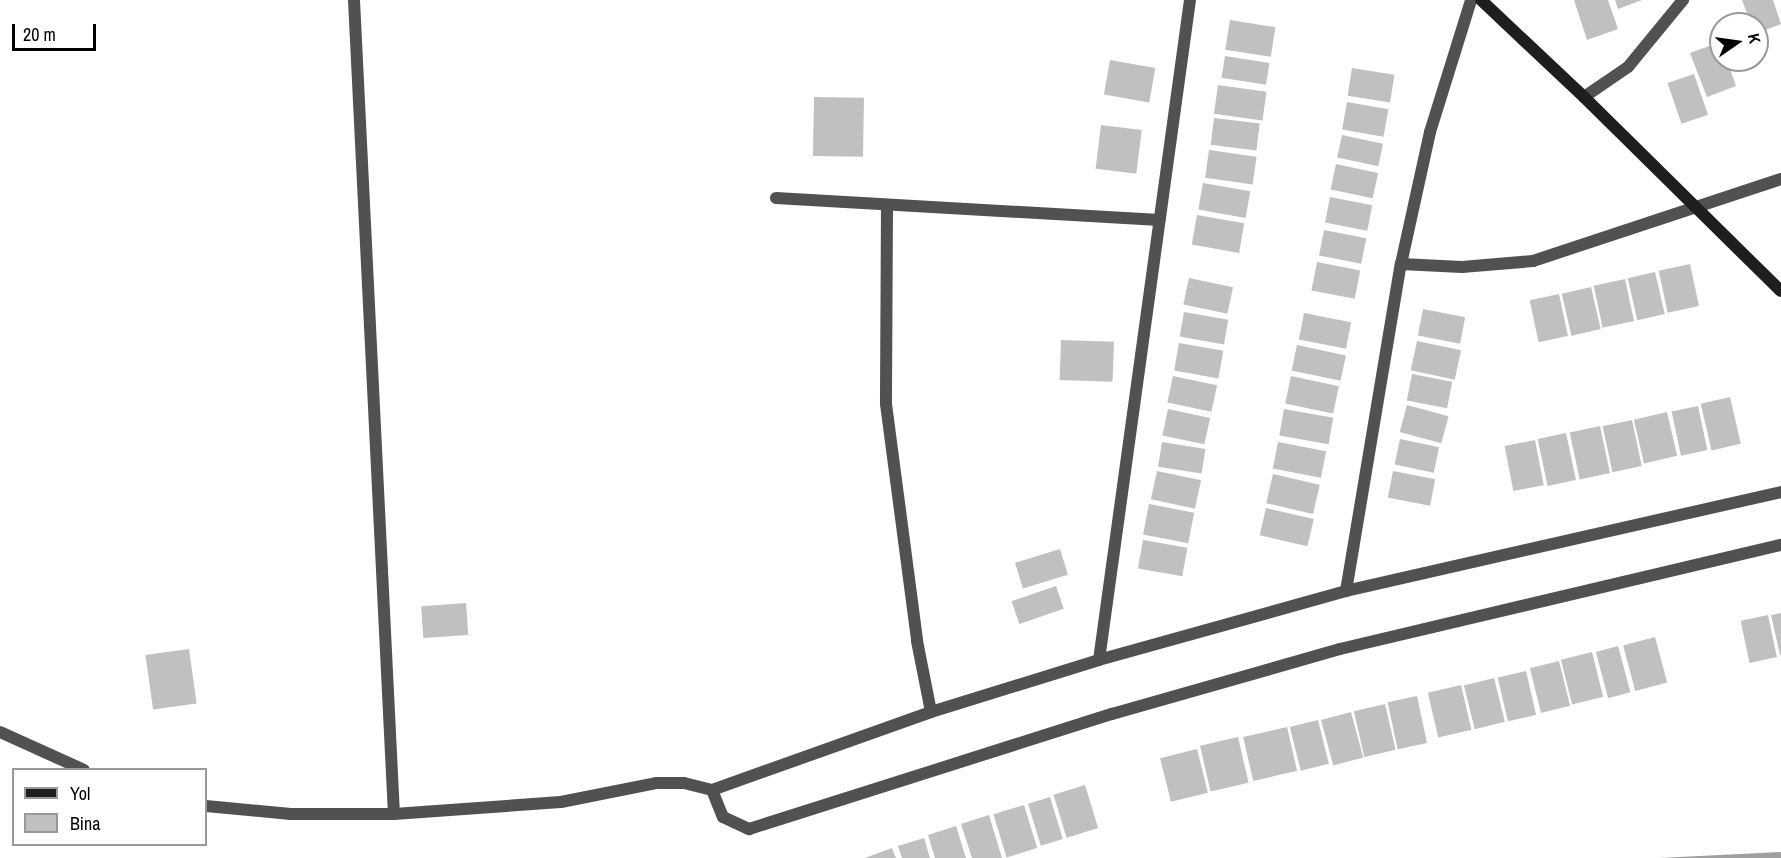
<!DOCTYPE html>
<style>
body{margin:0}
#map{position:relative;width:1781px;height:858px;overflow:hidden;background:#fff;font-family:"Archivo Narrow",sans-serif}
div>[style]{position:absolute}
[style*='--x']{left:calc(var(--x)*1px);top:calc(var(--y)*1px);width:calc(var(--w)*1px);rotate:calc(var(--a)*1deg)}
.water>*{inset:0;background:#9f9f9f}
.building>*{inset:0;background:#c0c0c0;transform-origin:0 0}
.street>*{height:12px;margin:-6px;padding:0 6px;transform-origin:6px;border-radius:6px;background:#515151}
.secondary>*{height:12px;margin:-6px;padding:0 6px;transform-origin:6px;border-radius:6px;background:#1e1e1e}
span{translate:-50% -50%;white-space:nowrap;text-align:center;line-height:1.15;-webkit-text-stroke:4.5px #fff;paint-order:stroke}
.legend{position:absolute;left:12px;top:768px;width:195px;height:78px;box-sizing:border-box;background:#fff;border:2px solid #999;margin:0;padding:8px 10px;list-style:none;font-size:18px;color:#000}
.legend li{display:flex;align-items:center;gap:12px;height:30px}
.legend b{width:30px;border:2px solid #999}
.north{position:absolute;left:1709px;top:12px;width:60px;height:60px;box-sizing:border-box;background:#fff;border:2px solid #999;border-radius:50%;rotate:77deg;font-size:16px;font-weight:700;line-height:24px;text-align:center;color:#000}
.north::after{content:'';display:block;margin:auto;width:21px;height:27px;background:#000;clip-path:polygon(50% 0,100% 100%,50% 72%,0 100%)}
.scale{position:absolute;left:12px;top:24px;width:84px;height:27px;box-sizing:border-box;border:3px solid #000;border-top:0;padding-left:8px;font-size:18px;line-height:21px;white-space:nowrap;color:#000;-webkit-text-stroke:4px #fff;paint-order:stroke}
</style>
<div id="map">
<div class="water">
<i style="clip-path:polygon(1781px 852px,1781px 858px,1659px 858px)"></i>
</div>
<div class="building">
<i style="clip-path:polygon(1574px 0,1608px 0,1618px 29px,1587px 40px)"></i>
<i style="clip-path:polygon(1615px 0,1642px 0,1618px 9px)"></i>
<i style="clip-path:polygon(1742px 0,1773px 0,1781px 24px,1757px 33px,1757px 24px,1751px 24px)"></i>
<i style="clip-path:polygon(1742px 12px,1746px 24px,1721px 24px,1721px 33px,1716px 22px)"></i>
<i style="left:1230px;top:20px;width:46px;height:30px;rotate:9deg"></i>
<i style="clip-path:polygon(1720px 42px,1721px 60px,1727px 60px,1736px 86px,1707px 97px,1690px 53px)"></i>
<i style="left:1225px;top:56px;width:45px;height:22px;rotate:9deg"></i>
<i style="left:1110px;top:60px;width:46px;height:35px;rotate:10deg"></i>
<i style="left:1352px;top:68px;width:43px;height:28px;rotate:9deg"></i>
<i style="left:1694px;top:74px;width:43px;height:28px;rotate:71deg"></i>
<i style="left:1218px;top:85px;width:49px;height:29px;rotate:8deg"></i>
<i style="left:814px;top:97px;width:50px;height:59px;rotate:1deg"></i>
<i style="left:1347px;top:102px;width:42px;height:28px;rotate:10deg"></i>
<i style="left:1214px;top:118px;width:46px;height:27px;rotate:7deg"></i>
<i style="left:1101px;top:125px;width:41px;height:44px;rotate:7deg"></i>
<i style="left:1342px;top:135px;width:42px;height:23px;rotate:12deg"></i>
<i style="left:1209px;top:150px;width:48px;height:28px;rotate:8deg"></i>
<i style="left:1336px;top:164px;width:43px;height:26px;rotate:12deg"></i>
<i style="left:1203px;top:183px;width:48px;height:27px;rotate:10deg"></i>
<i style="left:1330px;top:197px;width:43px;height:26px;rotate:11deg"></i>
<i style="left:1197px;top:215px;width:48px;height:30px;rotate:10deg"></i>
<i style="left:1324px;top:230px;width:43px;height:26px;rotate:11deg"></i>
<i style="left:1317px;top:262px;width:44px;height:29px;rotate:11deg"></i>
<i style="left:1690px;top:264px;width:43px;height:32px;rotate:78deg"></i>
<i style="left:1655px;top:272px;width:43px;height:28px;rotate:77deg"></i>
<i style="left:1189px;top:278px;width:45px;height:27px;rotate:12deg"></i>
<i style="left:1625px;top:279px;width:43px;height:32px;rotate:78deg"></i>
<i style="left:1591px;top:287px;width:43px;height:30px;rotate:77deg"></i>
<i style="left:1559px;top:294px;width:43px;height:30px;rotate:78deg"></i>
<i style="left:1423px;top:309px;width:43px;height:27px;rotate:11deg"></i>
<i style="left:1184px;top:312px;width:45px;height:25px;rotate:10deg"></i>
<i style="left:1304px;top:313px;width:48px;height:27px;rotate:11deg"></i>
<i style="left:1061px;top:340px;width:53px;height:40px;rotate:2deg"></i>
<i style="left:1417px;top:341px;width:45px;height:30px;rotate:12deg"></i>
<i style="left:1179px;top:343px;width:45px;height:28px;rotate:10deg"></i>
<i style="left:1297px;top:345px;width:50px;height:26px;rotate:12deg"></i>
<i style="left:1412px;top:374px;width:41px;height:27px;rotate:11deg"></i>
<i style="left:1173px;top:376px;width:45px;height:27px;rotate:12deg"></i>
<i style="left:1291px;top:376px;width:49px;height:28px;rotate:12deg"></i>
<i style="left:1730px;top:397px;width:48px;height:30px;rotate:77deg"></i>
<i style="left:1407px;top:405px;width:43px;height:28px;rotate:15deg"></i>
<i style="left:1698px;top:406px;width:45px;height:27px;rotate:78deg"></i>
<i style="left:1168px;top:409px;width:43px;height:27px;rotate:12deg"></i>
<i style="left:1284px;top:409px;width:50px;height:27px;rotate:10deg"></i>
<i style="left:1667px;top:412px;width:45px;height:34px;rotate:77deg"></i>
<i style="left:1632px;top:420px;width:47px;height:30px;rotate:78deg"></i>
<i style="left:1600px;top:426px;width:48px;height:31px;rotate:78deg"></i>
<i style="left:1566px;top:433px;width:48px;height:29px;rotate:78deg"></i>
<i style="left:1400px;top:439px;width:40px;height:26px;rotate:12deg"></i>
<i style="left:1535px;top:440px;width:46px;height:31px;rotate:79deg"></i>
<i style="left:1162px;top:442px;width:44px;height:25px;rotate:9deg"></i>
<i style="left:1278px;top:442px;width:49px;height:27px;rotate:11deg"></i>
<i style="left:1157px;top:471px;width:45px;height:29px;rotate:12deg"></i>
<i style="left:1393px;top:471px;width:43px;height:27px;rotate:11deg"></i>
<i style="left:1273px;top:474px;width:48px;height:30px;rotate:13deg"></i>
<i style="left:1149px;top:504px;width:46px;height:31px;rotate:11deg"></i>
<i style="left:1266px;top:508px;width:49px;height:28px;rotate:13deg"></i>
<i style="left:1143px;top:540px;width:45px;height:29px;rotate:10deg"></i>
<i style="left:1060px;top:549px;width:27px;height:47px;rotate:73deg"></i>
<i style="left:1056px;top:586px;width:24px;height:47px;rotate:71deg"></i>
<i style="left:466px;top:603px;width:32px;height:45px;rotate:86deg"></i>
<i style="clip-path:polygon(1781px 613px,1781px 655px,1780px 655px,1771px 615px)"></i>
<i style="left:1768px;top:615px;width:43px;height:28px;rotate:78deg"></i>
<i style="left:1655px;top:637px;width:47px;height:33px;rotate:75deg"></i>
<i style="left:1618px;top:646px;width:48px;height:23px;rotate:75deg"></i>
<i style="left:189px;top:649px;width:55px;height:44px;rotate:82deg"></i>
<i style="left:1592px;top:652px;width:46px;height:32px;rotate:76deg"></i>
<i style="left:1559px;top:661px;width:46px;height:30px;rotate:76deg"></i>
<i style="left:1526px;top:671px;width:45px;height:29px;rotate:77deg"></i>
<i style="left:1494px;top:678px;width:45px;height:31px;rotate:76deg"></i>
<i style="left:1461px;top:685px;width:46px;height:34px;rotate:77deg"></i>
<i style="left:1417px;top:696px;width:48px;height:30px;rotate:78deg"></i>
<i style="left:1385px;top:704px;width:47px;height:32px;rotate:77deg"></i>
<i style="left:1351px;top:712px;width:47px;height:31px;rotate:75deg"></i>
<i style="left:1318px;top:720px;width:45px;height:29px;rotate:76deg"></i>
<i style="left:1287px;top:727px;width:45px;height:45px;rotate:77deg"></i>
<i style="left:1238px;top:737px;width:47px;height:39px;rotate:77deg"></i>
<i style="left:1197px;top:749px;width:45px;height:38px;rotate:76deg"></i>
<i style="left:1085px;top:785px;width:45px;height:33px;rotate:73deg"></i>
<i style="left:1050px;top:797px;width:44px;height:23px;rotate:73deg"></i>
<i style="left:1024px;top:805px;width:45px;height:32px;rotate:73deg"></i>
<i style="clip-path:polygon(989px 815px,1002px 858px,972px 858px,961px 824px)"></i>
<i style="clip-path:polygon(956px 826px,966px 858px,935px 858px,928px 835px)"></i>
<i style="clip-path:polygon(924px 838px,930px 858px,902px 858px,898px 846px)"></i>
<i style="clip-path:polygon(892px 848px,896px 858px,865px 858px)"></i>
</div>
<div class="street">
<i style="--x:354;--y:0;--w:815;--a:87.19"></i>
<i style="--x:1584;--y:97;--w:53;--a:-34.3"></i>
<i style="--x:1628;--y:67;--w:87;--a:-50.6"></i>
<i style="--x:776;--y:198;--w:384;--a:3.3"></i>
<i style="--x:887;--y:205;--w:199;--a:90.3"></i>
<i style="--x:886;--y:404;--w:239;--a:82.5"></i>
<i style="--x:917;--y:641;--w:72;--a:78.8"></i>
<i style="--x:1401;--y:264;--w:61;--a:2.8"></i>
<i style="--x:1462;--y:267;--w:71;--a:-4.8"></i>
<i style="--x:1533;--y:261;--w:261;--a:-18.3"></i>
<i style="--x:1781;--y:492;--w:446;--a:167.2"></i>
<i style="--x:1346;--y:591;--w:256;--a:164.4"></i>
<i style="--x:1099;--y:660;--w:176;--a:162.8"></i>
<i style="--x:931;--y:712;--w:232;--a:160.4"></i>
<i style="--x:712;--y:790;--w:29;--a:68"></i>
<i style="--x:723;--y:817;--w:29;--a:25"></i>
<i style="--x:749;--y:829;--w:381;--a:-17.6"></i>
<i style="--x:1112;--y:714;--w:237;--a:-15.9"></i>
<i style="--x:1340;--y:649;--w:453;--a:-13.3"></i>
<i style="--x:1346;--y:591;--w:332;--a:-80.5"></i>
<i style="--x:1401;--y:264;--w:135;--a:-77.6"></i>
<i style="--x:1430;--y:132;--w:138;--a:-72.7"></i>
<i style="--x:1099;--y:660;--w:666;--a:-82.15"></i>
<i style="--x:0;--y:732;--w:92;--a:24.3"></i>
<i style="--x:206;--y:806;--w:85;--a:5.4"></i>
<i style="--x:291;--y:814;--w:103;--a:0"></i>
<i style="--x:394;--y:814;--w:167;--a:-4.1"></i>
<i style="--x:561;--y:802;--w:98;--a:-11.2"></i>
<i style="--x:657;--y:783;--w:27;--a:0"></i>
<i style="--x:684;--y:783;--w:29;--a:14"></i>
</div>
<div class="secondary">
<i style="--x:1481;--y:0;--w:141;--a:43.3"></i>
<i style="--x:1584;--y:97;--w:276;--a:44.6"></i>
</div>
<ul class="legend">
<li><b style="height:8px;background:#1e1e1e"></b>Yol</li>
<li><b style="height:16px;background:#c0c0c0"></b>Bina</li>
</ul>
<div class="north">K</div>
<div class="scale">20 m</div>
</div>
